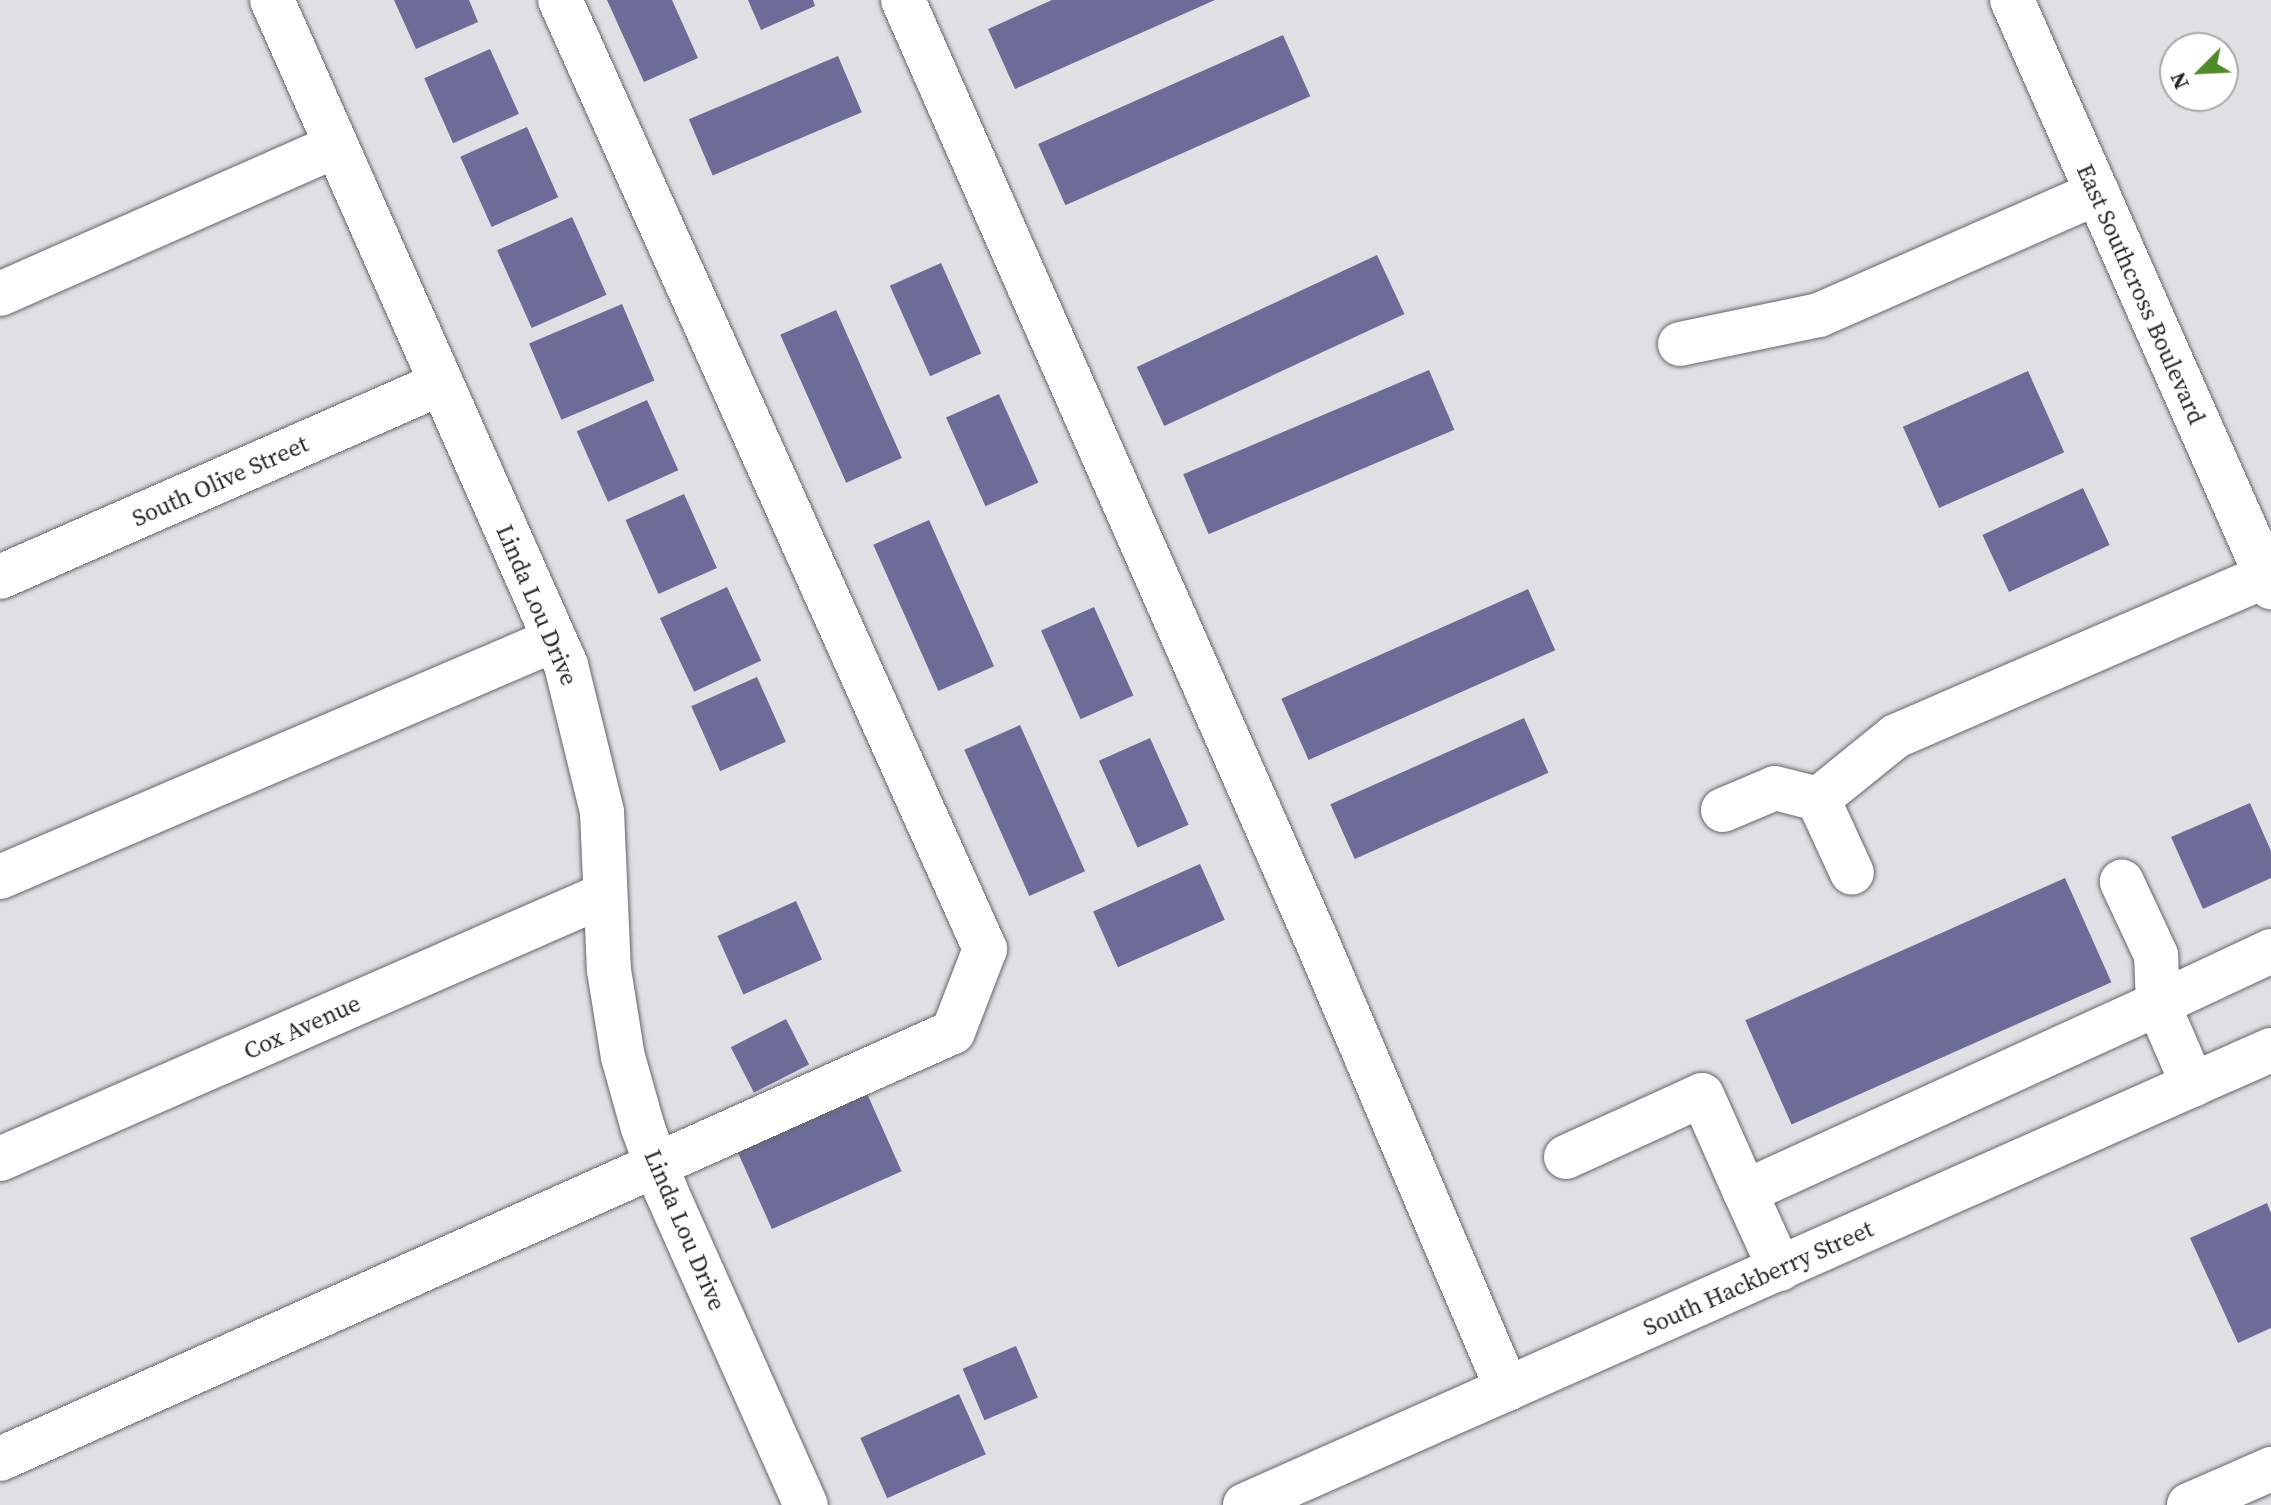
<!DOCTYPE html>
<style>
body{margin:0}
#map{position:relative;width:2271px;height:1505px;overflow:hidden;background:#dfe0e4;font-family:"Source Serif 4",serif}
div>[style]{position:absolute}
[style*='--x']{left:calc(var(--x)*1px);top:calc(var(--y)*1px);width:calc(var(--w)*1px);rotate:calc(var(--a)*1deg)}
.building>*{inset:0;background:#6d6c99;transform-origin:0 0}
.roads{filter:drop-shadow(0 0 2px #66666a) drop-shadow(0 0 2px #66666a)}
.minor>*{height:44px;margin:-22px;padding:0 22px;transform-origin:22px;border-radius:22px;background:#fff}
.major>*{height:44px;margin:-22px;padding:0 22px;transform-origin:22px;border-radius:22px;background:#fff}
span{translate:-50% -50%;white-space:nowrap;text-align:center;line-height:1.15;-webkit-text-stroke:8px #fff;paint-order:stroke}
.street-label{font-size:24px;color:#272829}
.north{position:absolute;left:2159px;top:32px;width:80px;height:80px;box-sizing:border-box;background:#fff;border:2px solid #a9a9a9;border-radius:50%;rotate:246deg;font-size:22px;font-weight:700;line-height:32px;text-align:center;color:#272829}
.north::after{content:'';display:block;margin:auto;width:28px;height:36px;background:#518b28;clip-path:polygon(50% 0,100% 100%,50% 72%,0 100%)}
</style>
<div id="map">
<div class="building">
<i style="clip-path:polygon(394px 0,469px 0,478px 22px,416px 49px)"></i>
<i style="clip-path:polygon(607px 0,672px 0,698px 58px,644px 82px)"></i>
<i style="clip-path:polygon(748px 0,813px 0,815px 6px,761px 30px)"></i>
<i style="clip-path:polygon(1052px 0,1215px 0,1015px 89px,988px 29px)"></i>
<i style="left:1283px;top:35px;width:67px;height:268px;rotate:66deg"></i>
<i style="left:490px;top:49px;width:71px;height:72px;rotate:66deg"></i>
<i style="left:838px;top:56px;width:61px;height:162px;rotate:67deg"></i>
<i style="left:527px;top:127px;width:77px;height:73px;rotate:66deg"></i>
<i style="left:572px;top:217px;width:85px;height:82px;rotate:66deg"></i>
<i style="left:1377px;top:255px;width:65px;height:265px;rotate:65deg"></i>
<i style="left:941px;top:263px;width:99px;height:56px;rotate:66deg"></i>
<i style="left:622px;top:304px;width:83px;height:101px;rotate:67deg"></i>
<i style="left:836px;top:310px;width:162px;height:61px;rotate:66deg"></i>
<i style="left:1429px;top:370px;width:65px;height:267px;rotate:67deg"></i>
<i style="left:2028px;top:371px;width:89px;height:137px;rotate:66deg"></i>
<i style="left:999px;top:394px;width:97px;height:58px;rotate:66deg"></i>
<i style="left:647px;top:400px;width:77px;height:77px;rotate:66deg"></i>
<i style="left:2083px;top:488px;width:63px;height:111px;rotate:65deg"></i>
<i style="left:684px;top:494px;width:81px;height:64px;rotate:66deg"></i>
<i style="left:929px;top:520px;width:160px;height:61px;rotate:66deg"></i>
<i style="left:727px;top:587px;width:81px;height:74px;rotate:65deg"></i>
<i style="left:1528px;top:589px;width:67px;height:270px;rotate:66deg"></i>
<i style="left:1094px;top:607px;width:97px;height:58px;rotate:66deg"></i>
<i style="left:757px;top:677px;width:71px;height:72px;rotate:66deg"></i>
<i style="left:1524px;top:718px;width:60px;height:212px;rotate:66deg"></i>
<i style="left:1020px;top:725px;width:160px;height:61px;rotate:66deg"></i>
<i style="left:1150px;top:738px;width:95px;height:56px;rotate:66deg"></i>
<i style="clip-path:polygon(2250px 803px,2271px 851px,2271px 878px,2203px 909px,2171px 837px)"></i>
<i style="left:1200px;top:864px;width:61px;height:117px;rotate:66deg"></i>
<i style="left:2065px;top:878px;width:114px;height:350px;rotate:66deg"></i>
<i style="left:796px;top:901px;width:64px;height:86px;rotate:66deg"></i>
<i style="left:786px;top:1019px;width:51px;height:62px;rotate:63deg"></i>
<i style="left:865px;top:1089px;width:90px;height:142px;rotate:66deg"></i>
<i style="clip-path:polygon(2267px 1203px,2271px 1213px,2271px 1328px,2238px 1343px,2190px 1238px)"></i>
<i style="left:1016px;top:1346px;width:56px;height:58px;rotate:67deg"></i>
<i style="left:959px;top:1394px;width:66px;height:108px;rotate:66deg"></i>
</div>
<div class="roads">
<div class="minor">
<i style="--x:272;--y:0;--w:727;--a:66.15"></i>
<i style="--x:566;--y:665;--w:151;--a:76.2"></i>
<i style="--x:602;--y:812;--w:158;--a:87.5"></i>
<i style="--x:609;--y:970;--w:88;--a:80.9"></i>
<i style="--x:623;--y:1057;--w:74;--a:74.3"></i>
<i style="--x:643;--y:1128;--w:67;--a:69.9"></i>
<i style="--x:666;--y:1191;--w:344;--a:66"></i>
<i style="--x:903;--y:0;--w:1026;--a:66.26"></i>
<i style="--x:1316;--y:939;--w:489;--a:67"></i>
<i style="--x:0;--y:294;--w:366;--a:-23.8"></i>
<i style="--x:1680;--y:344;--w:142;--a:-11.8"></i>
<i style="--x:1819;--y:315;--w:304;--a:-23.7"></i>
<i style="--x:0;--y:577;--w:480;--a:-23.7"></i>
<i style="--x:1818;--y:799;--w:81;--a:65.3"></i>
<i style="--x:1723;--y:810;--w:56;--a:-22.9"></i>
<i style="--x:1775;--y:788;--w:44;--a:14.3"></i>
<i style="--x:1818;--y:799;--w:100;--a:-38.9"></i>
<i style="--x:1896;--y:736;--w:403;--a:-23.4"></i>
<i style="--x:0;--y:877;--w:603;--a:-23.16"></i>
<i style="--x:2193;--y:1085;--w:88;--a:-113.4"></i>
<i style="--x:2158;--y:1004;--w:125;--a:-25.1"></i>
<i style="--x:1566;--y:1157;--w:149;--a:-24.5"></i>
<i style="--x:1702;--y:1095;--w:106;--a:66.1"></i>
<i style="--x:0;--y:1159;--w:659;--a:-23.61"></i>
<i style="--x:1780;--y:1269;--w:85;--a:-114.4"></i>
<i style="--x:1745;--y:1192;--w:454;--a:-24.5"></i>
<i style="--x:2158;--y:1004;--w:49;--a:-92.3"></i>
<i style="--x:2156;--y:955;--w:81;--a:-115"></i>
<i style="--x:0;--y:1459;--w:1044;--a:-24.14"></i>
<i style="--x:953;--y:1032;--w:89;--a:-68.9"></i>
<i style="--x:985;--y:949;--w:1040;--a:-114.12"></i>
<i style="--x:2189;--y:1505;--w:90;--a:-23.7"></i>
</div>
<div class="major">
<i style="--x:2012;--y:0;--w:642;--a:66.19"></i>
<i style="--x:1245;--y:1505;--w:1122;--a:-23.92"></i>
</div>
</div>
<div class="street-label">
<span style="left:2141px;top:294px;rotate:66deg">East Southcross Boulevard</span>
<span style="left:220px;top:481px;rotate:-24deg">South Olive Street</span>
<span style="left:537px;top:605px;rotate:67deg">Linda Lou Drive</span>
<span style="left:302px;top:1027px;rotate:-24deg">Cox Avenue</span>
<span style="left:685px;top:1230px;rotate:67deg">Linda Lou Drive</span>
<span style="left:1758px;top:1278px;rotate:-24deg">South Hackberry Street</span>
</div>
<div class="north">N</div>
</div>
